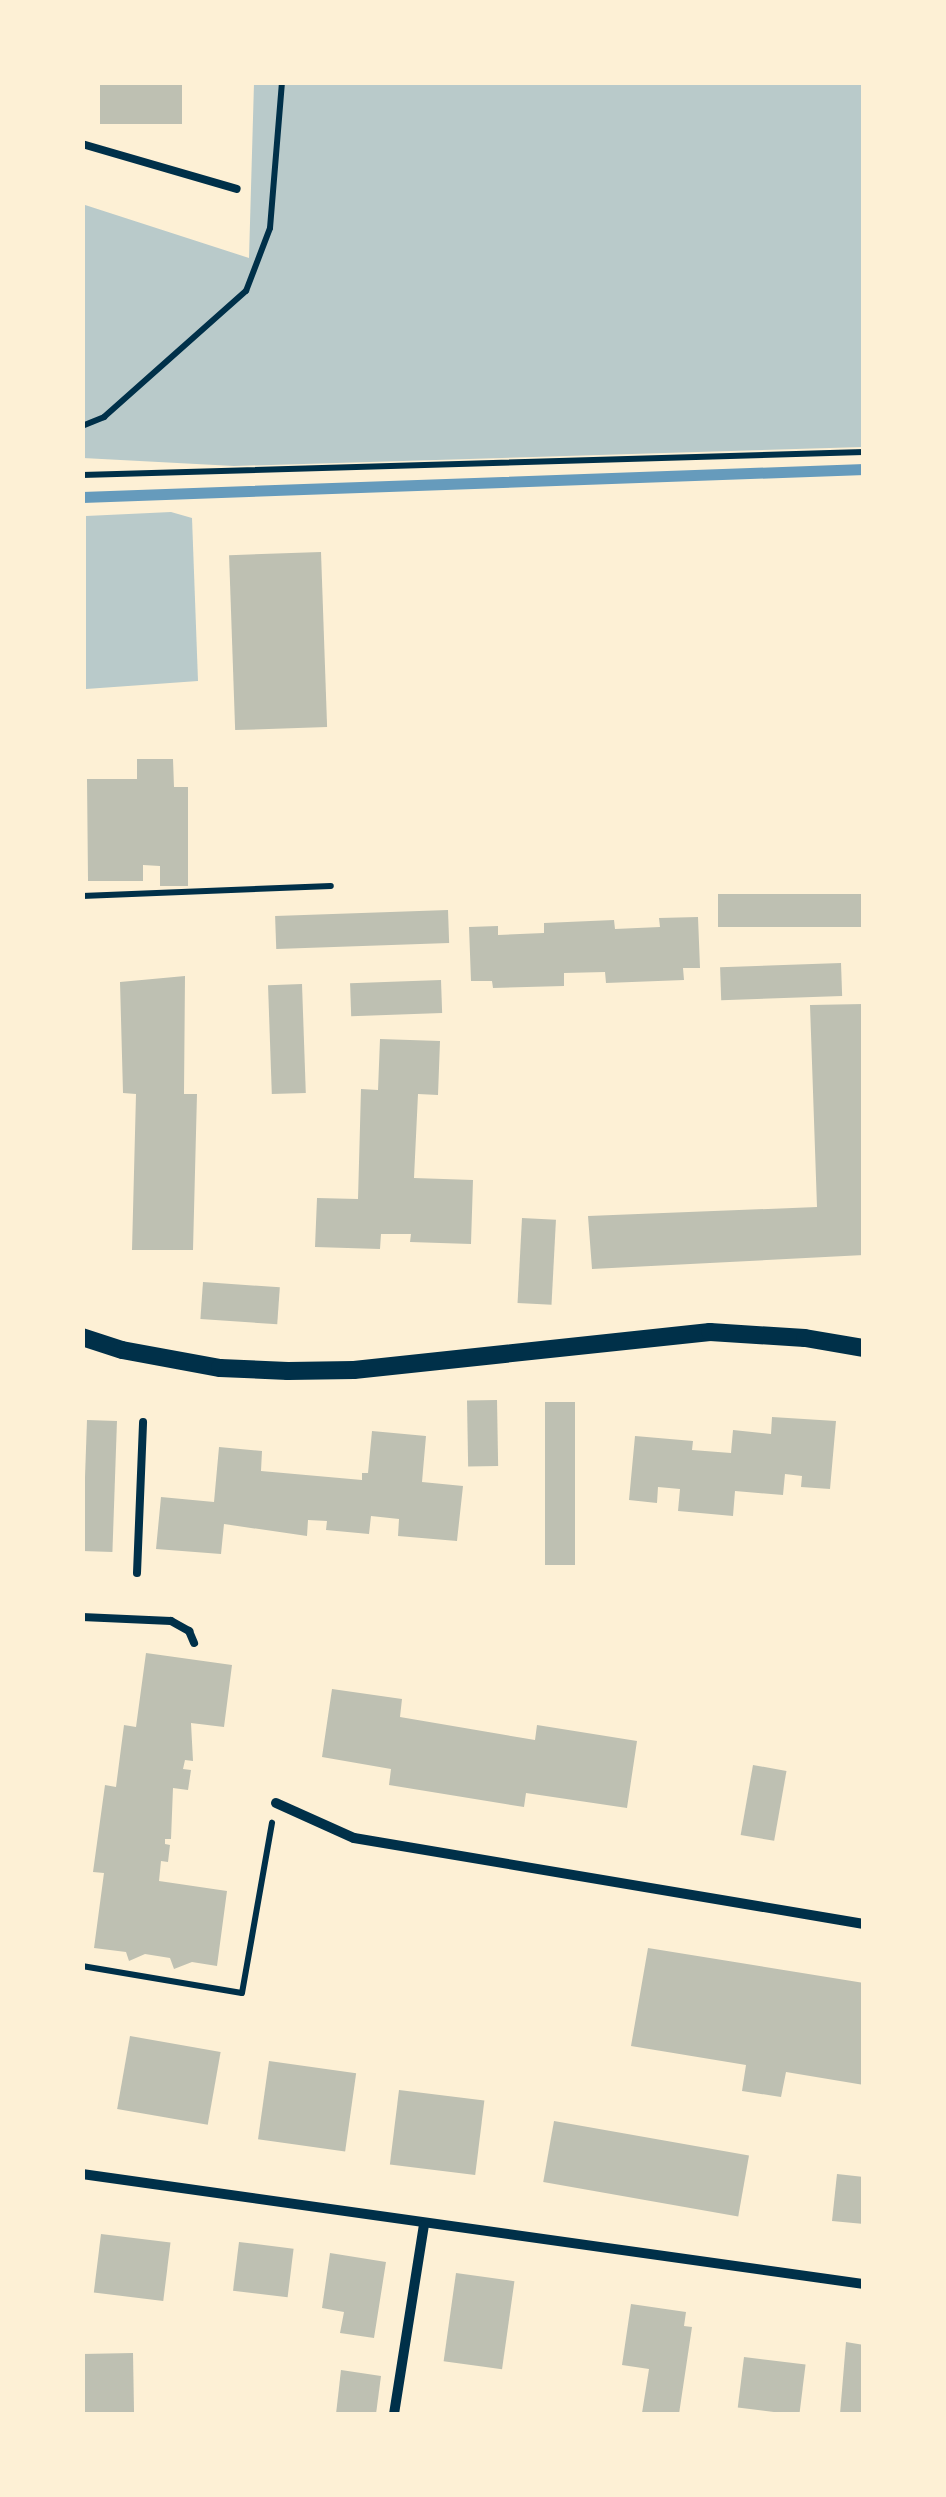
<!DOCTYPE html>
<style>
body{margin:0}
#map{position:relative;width:946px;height:2497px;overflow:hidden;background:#fdf0d5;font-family:Georgia,serif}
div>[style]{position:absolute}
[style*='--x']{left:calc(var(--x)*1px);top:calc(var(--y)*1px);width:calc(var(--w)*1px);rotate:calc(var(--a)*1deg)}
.green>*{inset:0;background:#b9caca}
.stream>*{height:11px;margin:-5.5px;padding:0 5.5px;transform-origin:5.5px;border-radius:5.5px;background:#669bbc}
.building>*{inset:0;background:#bec0b2;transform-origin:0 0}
.path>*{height:6px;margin:-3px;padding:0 3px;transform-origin:3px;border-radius:3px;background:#003049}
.service>*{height:8px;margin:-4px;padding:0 4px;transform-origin:4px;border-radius:4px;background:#003049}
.minor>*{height:10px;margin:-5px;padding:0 5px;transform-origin:5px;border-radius:5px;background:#003049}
.tertiary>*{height:18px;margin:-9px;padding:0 9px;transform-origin:9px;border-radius:9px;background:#003049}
span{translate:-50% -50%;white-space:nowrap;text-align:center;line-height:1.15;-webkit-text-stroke:8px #fdf0d5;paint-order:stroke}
.frame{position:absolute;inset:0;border:85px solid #fdf0d5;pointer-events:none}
</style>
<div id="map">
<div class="green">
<i style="clip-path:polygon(254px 83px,863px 83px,863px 447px,234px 466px,83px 458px,82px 204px,249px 258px)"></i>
<i style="clip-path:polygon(171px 512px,192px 518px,198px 681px,86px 689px,86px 516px)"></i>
</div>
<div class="stream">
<i style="--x:82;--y:497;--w:783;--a:-2.05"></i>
</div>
<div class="building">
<i style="left:100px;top:82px;width:82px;height:42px"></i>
<i style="left:321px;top:552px;width:175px;height:92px;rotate:88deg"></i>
<i style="clip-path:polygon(137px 759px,173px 759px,174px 787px,188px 787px,188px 886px,160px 886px,160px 866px,143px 865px,143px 881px,88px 881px,87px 779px,137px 779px)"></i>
<i style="left:864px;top:894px;width:33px;height:146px;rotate:90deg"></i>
<i style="left:448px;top:910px;width:33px;height:173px;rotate:88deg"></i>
<i style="clip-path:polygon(698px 917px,700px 968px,683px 968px,684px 980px,606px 983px,605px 972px,564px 973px,564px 986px,493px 988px,492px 981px,471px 981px,469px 927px,498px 926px,498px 935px,544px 933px,544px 923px,614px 920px,615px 929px,660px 927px,659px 918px)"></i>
<i style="left:841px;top:963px;width:33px;height:121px;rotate:88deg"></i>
<i style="clip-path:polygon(185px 976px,184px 1094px,197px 1094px,193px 1250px,132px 1250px,136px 1094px,123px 1093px,120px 982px)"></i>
<i style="left:441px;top:980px;width:33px;height:91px;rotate:88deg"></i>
<i style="left:302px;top:984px;width:109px;height:34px;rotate:88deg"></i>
<i style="clip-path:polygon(864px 1004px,864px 1255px,592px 1269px,588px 1216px,817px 1207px,810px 1005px)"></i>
<i style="clip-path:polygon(380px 1039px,440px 1041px,438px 1095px,418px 1094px,414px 1178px,473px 1180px,471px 1244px,410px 1242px,411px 1234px,381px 1234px,380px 1249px,315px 1247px,317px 1198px,358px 1199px,361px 1089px,378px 1090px)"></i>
<i style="left:522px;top:1218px;width:34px;height:85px;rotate:3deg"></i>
<i style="left:203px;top:1282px;width:77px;height:37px;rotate:4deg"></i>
<i style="left:497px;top:1400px;width:66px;height:30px;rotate:89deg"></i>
<i style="left:545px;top:1402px;width:30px;height:163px"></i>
<i style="clip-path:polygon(772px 1417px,836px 1421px,830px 1489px,801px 1487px,802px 1476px,785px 1474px,783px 1495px,735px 1491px,733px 1516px,678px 1511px,680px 1489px,658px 1487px,657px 1503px,629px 1500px,635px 1436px,693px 1441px,692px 1450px,731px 1453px,733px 1430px,771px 1434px)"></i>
<i style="left:87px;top:1420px;width:30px;height:131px;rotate:2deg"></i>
<i style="clip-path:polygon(372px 1431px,426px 1436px,422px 1482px,463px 1486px,457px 1541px,398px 1536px,399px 1519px,371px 1516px,369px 1534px,326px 1530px,327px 1521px,308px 1520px,307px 1536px,224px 1524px,221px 1554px,156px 1549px,161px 1497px,214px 1502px,219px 1447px,262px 1451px,261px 1471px,362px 1480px,362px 1473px,368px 1473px)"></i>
<i style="clip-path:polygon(146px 1653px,232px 1665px,224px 1727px,191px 1723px,193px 1761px,185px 1760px,183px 1769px,191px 1770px,188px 1790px,173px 1788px,171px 1839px,165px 1839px,165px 1844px,170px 1845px,168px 1862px,161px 1861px,159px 1881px,227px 1891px,217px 1966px,192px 1962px,174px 1969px,170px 1958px,145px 1954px,129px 1961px,126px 1952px,94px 1948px,104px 1873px,93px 1872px,105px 1785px,116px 1787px,124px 1725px,136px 1727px)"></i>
<i style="clip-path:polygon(332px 1689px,402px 1699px,400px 1717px,535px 1740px,537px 1725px,637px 1741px,627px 1808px,526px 1793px,524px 1807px,389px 1785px,391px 1769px,322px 1757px)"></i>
<i style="left:753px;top:1765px;width:34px;height:71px;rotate:10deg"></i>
<i style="clip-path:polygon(648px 1948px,864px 1983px,864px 2085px,786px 2072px,781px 2097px,742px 2091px,746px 2065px,631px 2046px)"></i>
<i style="left:130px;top:2036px;width:92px;height:74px;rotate:10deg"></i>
<i style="left:269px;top:2061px;width:88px;height:79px;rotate:8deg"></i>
<i style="left:399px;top:2090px;width:86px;height:75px;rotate:7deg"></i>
<i style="left:554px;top:2121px;width:198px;height:62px;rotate:10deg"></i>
<i style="clip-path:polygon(837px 2174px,864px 2177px,864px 2224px,832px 2221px)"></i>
<i style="left:101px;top:2234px;width:70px;height:59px;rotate:7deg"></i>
<i style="left:239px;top:2242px;width:55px;height:49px;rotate:7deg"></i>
<i style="clip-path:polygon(330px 2253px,386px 2262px,374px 2338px,340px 2333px,344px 2312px,322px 2308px)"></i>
<i style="left:456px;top:2273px;width:59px;height:89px;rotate:8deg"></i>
<i style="clip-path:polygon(631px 2304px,686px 2312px,684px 2326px,692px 2327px,679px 2414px,642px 2413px,649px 2369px,622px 2365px)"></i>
<i style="clip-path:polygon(846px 2342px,864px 2345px,864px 2414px,840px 2414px)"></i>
<i style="left:133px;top:2353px;width:61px;height:51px;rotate:89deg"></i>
<i style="left:744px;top:2357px;width:62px;height:51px;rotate:7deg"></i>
<i style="clip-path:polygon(341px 2370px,381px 2376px,376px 2414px,336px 2414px)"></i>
</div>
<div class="path">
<i style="--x:82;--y:426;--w:24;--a:-22"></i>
<i style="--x:104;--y:417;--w:190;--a:-41.6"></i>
<i style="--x:246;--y:291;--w:67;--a:-69.1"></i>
<i style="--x:270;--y:228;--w:146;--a:-85.3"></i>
<i style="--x:82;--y:475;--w:782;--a:-1.68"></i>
<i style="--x:82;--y:896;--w:249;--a:-2.3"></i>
<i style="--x:82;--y:1966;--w:162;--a:9.6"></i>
<i style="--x:242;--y:1993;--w:173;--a:-80"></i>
</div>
<div class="service">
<i style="--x:82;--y:144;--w:161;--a:16.2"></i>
<i style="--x:137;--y:1573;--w:151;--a:-87.7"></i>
<i style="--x:82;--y:1617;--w:89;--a:2.6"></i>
<i style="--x:171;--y:1621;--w:21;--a:29"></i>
<i style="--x:189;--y:1631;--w:13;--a:67"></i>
</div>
<div class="minor">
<i style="--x:276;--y:1803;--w:85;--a:24.2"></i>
<i style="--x:354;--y:1838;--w:517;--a:9.57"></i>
<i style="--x:82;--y:2174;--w:790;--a:8.01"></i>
<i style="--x:394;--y:2414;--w:191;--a:-81"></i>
</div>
<div class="tertiary">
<i style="--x:82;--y:1337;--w:42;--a:18"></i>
<i style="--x:122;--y:1350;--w:100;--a:10.4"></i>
<i style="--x:220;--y:1368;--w:68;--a:2.5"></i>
<i style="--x:288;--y:1371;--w:66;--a:-0.9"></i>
<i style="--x:354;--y:1370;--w:358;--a:-6.1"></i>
<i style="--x:710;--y:1332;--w:95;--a:3.6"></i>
<i style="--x:805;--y:1338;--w:60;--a:9.6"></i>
</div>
<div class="frame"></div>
</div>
